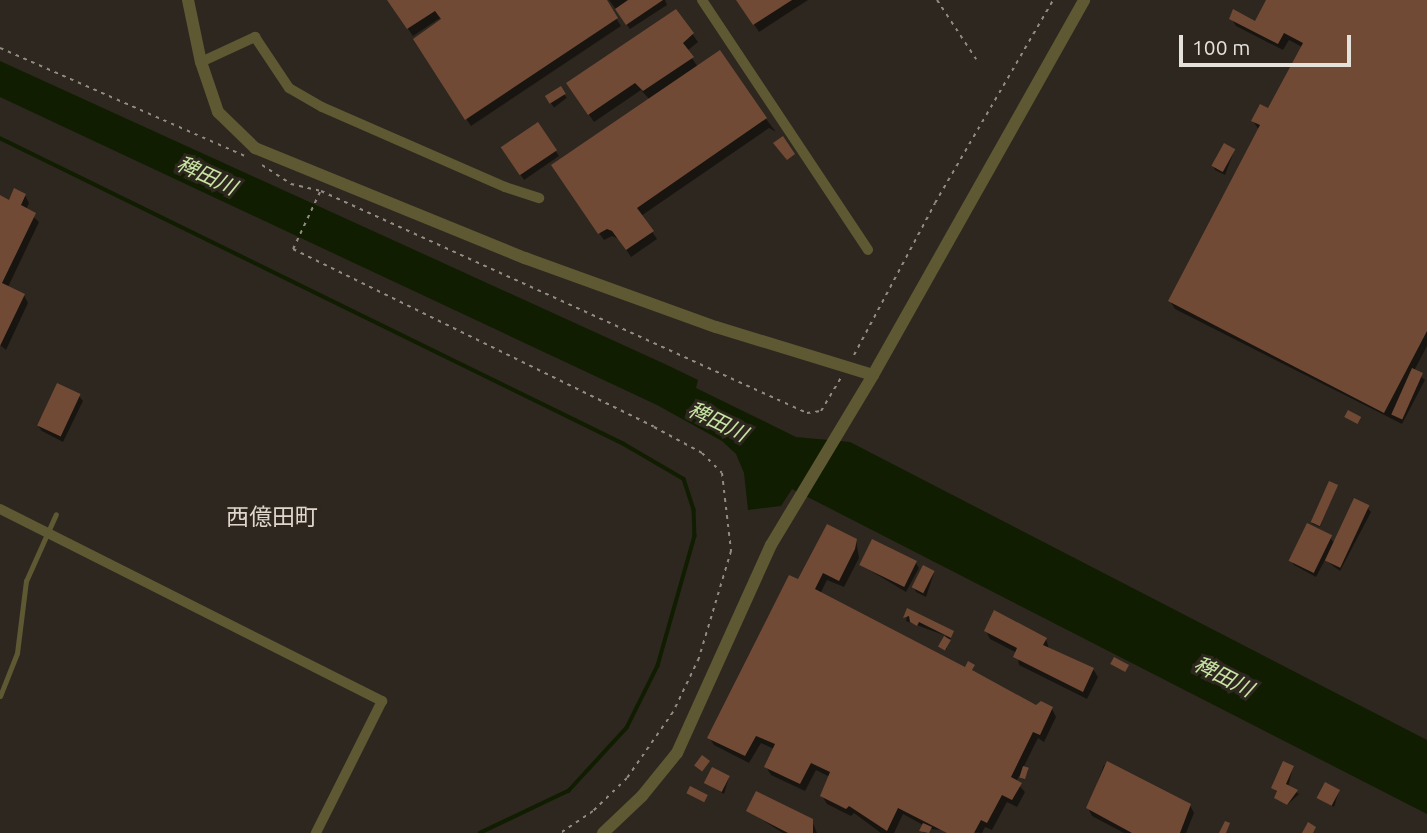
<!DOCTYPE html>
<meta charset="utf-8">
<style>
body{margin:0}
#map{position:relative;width:1427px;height:833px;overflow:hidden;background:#2e271f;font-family:Ubuntu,"Noto Sans JP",sans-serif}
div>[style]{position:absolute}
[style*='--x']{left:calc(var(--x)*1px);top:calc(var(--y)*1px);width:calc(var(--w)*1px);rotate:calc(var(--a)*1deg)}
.water>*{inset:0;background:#101d00}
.shadow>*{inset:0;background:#0007;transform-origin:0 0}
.stream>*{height:3.5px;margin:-1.75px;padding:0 1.75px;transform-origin:1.75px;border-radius:1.75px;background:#101d00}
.building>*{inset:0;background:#714a36;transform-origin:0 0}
.path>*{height:2px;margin-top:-1px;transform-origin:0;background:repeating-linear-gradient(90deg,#918b84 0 3.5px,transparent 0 8.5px)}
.service>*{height:5px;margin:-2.5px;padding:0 2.5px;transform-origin:2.5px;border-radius:2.5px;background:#5e5933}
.minor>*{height:10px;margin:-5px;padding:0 5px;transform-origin:5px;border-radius:5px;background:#5e5933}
.tertiary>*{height:12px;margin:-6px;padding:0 6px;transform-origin:6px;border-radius:6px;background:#5e5933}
span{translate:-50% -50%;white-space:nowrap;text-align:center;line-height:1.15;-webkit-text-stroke:6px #2e271f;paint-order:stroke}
.water-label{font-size:21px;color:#c8e5a3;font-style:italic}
.quarter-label{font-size:23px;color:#e0d7cc}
.scale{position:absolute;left:1179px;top:35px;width:172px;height:32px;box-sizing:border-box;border:4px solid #e5e1db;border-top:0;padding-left:9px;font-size:21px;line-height:24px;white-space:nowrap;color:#e5e1db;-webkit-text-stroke:5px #2e271f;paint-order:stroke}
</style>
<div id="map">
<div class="water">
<i style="clip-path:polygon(0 61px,667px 365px,698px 380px,696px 388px,796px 437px,850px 442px,1427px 740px,1427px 814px,792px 489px,781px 506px,748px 510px,744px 473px,736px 454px,722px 441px,657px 405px,0 97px)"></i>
</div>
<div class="shadow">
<i style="clip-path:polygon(388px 0,604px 0,621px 26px,471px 126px,419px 47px,442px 20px,440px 18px,413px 36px)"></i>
<i style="clip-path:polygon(609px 0,665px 0,667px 5px,630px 29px)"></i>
<i style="clip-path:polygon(738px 0,808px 0,759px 32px)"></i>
<i style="clip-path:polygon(1268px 0,1427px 0,1427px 346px,1414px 371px,1425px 380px,1402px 424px,1175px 309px,1170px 301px,1259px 130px,1253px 121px,1269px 110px,1302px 47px,1289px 40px,1283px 50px,1236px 26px,1231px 18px,1256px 23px)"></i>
<i style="clip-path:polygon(676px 11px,698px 42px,687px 51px,698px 67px,766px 119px,776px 132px,769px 128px,641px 216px,657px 239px,631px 257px,619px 239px,612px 236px,604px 240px,557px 173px,650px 100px,641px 90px,594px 122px,573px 91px)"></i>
<i style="left:560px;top:89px;width:11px;height:16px;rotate:52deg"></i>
<i style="clip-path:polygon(538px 125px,559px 156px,524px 180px,506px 154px)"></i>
<i style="clip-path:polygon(1234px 151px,1225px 175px,1215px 170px,1213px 166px)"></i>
<i style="clip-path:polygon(25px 195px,29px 203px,26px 210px,39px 222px,8px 287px,24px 295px,28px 303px,6px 350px,0 345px,0 197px,10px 202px)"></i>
<i style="clip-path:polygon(79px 396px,83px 401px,63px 442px,42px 431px,38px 426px)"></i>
<i style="clip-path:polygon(1337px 486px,1320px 527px,1313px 524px,1311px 521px)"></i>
<i style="clip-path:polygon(1367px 507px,1371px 512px,1340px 571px,1325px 560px,1316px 577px,1294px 565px,1290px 560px,1330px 537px,1333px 542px)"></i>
<i style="clip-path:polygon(856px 540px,859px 558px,844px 587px,827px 580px,820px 594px,970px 672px,974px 666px,971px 673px,1037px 707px,1052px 709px,1056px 717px,1044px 742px,1038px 738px,1023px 768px,1028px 771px,1024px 780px,1019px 776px,1016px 782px,1025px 792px,1017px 807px,1007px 802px,992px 830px,985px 827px,982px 833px,931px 829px,924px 833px,923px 825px,903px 814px,894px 833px,881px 833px,854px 813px,851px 816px,827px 804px,822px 796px,830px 777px,816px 770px,805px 791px,771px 775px,766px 767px,774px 749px,761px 743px,749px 763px,714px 745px,709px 737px,798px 582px)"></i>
<i style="clip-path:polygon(915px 562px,919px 568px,906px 592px,861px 565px)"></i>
<i style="clip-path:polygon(934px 573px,926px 597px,916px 592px,914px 588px)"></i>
<i style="clip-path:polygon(908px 611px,953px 633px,946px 650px,941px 647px,946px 636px,906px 621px)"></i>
<i style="clip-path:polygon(986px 631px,1046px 639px,1049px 649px,1093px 669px,1098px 677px,1087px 699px,1019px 665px,1017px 653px,990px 639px)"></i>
<i style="clip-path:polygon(1104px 765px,1190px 805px,1194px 813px,1186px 833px,1124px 833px,1092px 816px,1088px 808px)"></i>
<i style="clip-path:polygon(1293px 767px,1288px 787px,1299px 794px,1287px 805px,1276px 799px,1278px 793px,1273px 788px)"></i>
<i style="clip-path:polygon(729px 777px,724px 794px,706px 783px)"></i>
<i style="clip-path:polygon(1339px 791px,1334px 807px,1319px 798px)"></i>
<i style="clip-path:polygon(748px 811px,812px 821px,817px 833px,783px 833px)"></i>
</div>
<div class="stream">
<i style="--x:0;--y:138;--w:695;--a:26.12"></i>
<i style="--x:624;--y:444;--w:69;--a:30.3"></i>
<i style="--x:684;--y:479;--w:32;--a:72"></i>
<i style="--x:694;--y:509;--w:27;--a:88"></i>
<i style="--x:695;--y:536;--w:135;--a:105.9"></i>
<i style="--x:658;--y:666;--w:69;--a:116.6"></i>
<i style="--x:627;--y:728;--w:86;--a:132.6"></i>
<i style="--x:569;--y:791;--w:98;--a:154.5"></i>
</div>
<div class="building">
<i style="clip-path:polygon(387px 0,607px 0,618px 18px,465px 120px,413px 39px,441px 19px,435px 11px,407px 29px)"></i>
<i style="clip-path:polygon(628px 0,663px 0,626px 25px,615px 9px)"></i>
<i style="clip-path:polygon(736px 0,792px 0,753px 25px)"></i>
<i style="clip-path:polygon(1266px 0,1427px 0,1427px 331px,1384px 413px,1168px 301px,1260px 125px,1251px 121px,1260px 104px,1268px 108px,1303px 43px,1284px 33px,1278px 44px,1229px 19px,1233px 9px,1255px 21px)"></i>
<i style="clip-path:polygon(676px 9px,694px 33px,683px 43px,694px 57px,643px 91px,635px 83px,588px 115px,566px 83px)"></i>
<i style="clip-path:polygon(720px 50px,767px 118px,637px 208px,654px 231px,626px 250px,612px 231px,607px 229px,598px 234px,551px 165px)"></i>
<i style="left:561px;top:86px;width:9px;height:19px;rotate:58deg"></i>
<i style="left:538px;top:122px;width:34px;height:45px;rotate:56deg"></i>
<i style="clip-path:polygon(783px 136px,795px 154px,787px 160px,773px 143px)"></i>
<i style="left:1224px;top:143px;width:13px;height:26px;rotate:29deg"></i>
<i style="clip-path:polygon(14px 188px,26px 194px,21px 205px,36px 213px,2px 283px,25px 294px,0 346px,0 195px,9px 200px)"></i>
<i style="left:1412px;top:368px;width:12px;height:51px;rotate:24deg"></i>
<i style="left:57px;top:383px;width:26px;height:47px;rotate:25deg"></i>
<i style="left:1348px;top:410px;width:15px;height:8px;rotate:28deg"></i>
<i style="left:1329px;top:481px;width:10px;height:45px;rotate:24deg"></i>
<i style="left:1354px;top:498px;width:17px;height:69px;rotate:25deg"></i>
<i style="left:1307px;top:523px;width:28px;height:42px;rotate:26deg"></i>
<i style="clip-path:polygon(827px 524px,857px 539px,855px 549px,839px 581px,823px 573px,815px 589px,965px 667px,968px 661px,975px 665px,972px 670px,1036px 705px,1041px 701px,1053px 707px,1040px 735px,1033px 732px,1011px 777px,1022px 783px,1012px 800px,1002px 795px,987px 823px,981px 820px,974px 833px,947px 833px,898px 808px,887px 831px,849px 806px,846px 809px,820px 796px,830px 772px,811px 763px,800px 784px,764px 767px,775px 744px,756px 736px,745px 756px,707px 738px,789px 575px,798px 579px)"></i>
<i style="left:872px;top:539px;width:50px;height:29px;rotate:26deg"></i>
<i style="left:923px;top:565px;width:13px;height:25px;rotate:27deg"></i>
<i style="clip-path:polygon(907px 608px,954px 631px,951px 638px,919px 622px,917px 626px,910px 622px,909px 616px,903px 618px)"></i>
<i style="clip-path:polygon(994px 610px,1047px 638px,1043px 645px,1094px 668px,1083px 692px,1013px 657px,1017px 648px,984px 631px)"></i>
<i style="left:944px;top:636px;width:8px;height:12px;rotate:30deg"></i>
<i style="left:1114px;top:657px;width:17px;height:8px;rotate:28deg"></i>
<i style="left:702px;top:755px;width:10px;height:13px;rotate:37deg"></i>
<i style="clip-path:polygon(1107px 761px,1191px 804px,1180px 833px,1132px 833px,1086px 808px)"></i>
<i style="clip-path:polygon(1283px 761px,1294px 766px,1286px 784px,1298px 790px,1287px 805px,1274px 798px,1277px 791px,1271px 788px)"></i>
<i style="left:1023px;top:766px;width:6px;height:12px;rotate:18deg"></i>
<i style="left:712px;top:767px;width:20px;height:18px;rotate:27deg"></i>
<i style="left:1325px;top:782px;width:17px;height:18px;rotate:28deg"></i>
<i style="left:690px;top:786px;width:20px;height:8px;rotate:27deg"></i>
<i style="clip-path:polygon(756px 791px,813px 819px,813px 833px,788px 833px,746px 811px)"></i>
<i style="clip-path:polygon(1225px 821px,1230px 823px,1226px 833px,1219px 833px)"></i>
<i style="clip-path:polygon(1308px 822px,1316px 827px,1313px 833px,1302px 833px)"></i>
<i style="clip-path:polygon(923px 823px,932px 827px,929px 833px,919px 831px)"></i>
</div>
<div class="path">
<i style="--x:937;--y:0;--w:71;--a:56.5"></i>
<i style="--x:0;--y:48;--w:268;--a:23.8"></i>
<i style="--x:262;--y:165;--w:35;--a:33"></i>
<i style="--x:291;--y:184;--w:31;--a:13"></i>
<i style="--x:321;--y:191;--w:534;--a:24.55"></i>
<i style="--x:807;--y:413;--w:14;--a:-8"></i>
<i style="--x:821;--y:411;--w:39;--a:-59"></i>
<i style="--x:320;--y:192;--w:63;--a:115.3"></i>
<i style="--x:293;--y:249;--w:402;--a:26.2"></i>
<i style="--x:654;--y:427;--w:55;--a:28.4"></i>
<i style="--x:702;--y:453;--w:28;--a:45"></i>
<i style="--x:722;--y:473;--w:79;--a:83.4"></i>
<i style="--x:731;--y:551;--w:112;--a:106.7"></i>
<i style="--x:699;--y:658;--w:60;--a:115.7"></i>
<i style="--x:673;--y:712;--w:80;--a:124.9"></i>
<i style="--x:627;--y:778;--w:47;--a:135.9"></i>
<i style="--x:593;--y:811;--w:40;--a:146"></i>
<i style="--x:854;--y:355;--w:172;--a:-61.9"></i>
<i style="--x:935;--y:203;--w:235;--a:-59.8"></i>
</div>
<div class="service">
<i style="--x:0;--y:696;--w:46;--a:-68.4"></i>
<i style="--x:17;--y:653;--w:73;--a:-82.9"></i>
<i style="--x:26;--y:581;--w:73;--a:-65.9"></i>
</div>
<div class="minor">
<i style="--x:702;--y:0;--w:300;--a:56.4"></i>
<i style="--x:201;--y:62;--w:60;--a:-24.8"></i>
<i style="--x:255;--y:37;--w:61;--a:56.3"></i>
<i style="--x:289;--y:88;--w:38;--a:30"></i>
<i style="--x:322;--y:107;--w:200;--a:23.6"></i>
<i style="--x:505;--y:187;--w:36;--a:18"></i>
<i style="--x:0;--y:509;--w:428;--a:26.7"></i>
<i style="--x:382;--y:701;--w:148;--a:116.6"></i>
</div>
<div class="tertiary">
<i style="--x:188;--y:0;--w:63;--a:78.2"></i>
<i style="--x:201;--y:62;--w:53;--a:71.2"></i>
<i style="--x:218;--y:112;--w:52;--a:44.2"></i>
<i style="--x:255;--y:148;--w:292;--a:22.2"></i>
<i style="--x:525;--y:258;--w:203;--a:19.9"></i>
<i style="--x:716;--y:327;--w:164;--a:17"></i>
<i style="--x:603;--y:833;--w:54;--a:-43.5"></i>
<i style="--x:642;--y:796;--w:55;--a:-50.9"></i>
<i style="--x:677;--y:753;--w:228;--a:-65.7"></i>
<i style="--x:771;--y:545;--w:198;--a:-59"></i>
<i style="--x:873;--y:375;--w:430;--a:-60.6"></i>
</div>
<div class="water-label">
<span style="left:207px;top:175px;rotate:25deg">稗田川</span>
<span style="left:718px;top:421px;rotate:26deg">稗田川</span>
<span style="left:1224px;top:676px;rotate:27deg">稗田川</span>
</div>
<div class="quarter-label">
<span style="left:272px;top:517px">西億田町</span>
</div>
<div class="scale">100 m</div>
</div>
